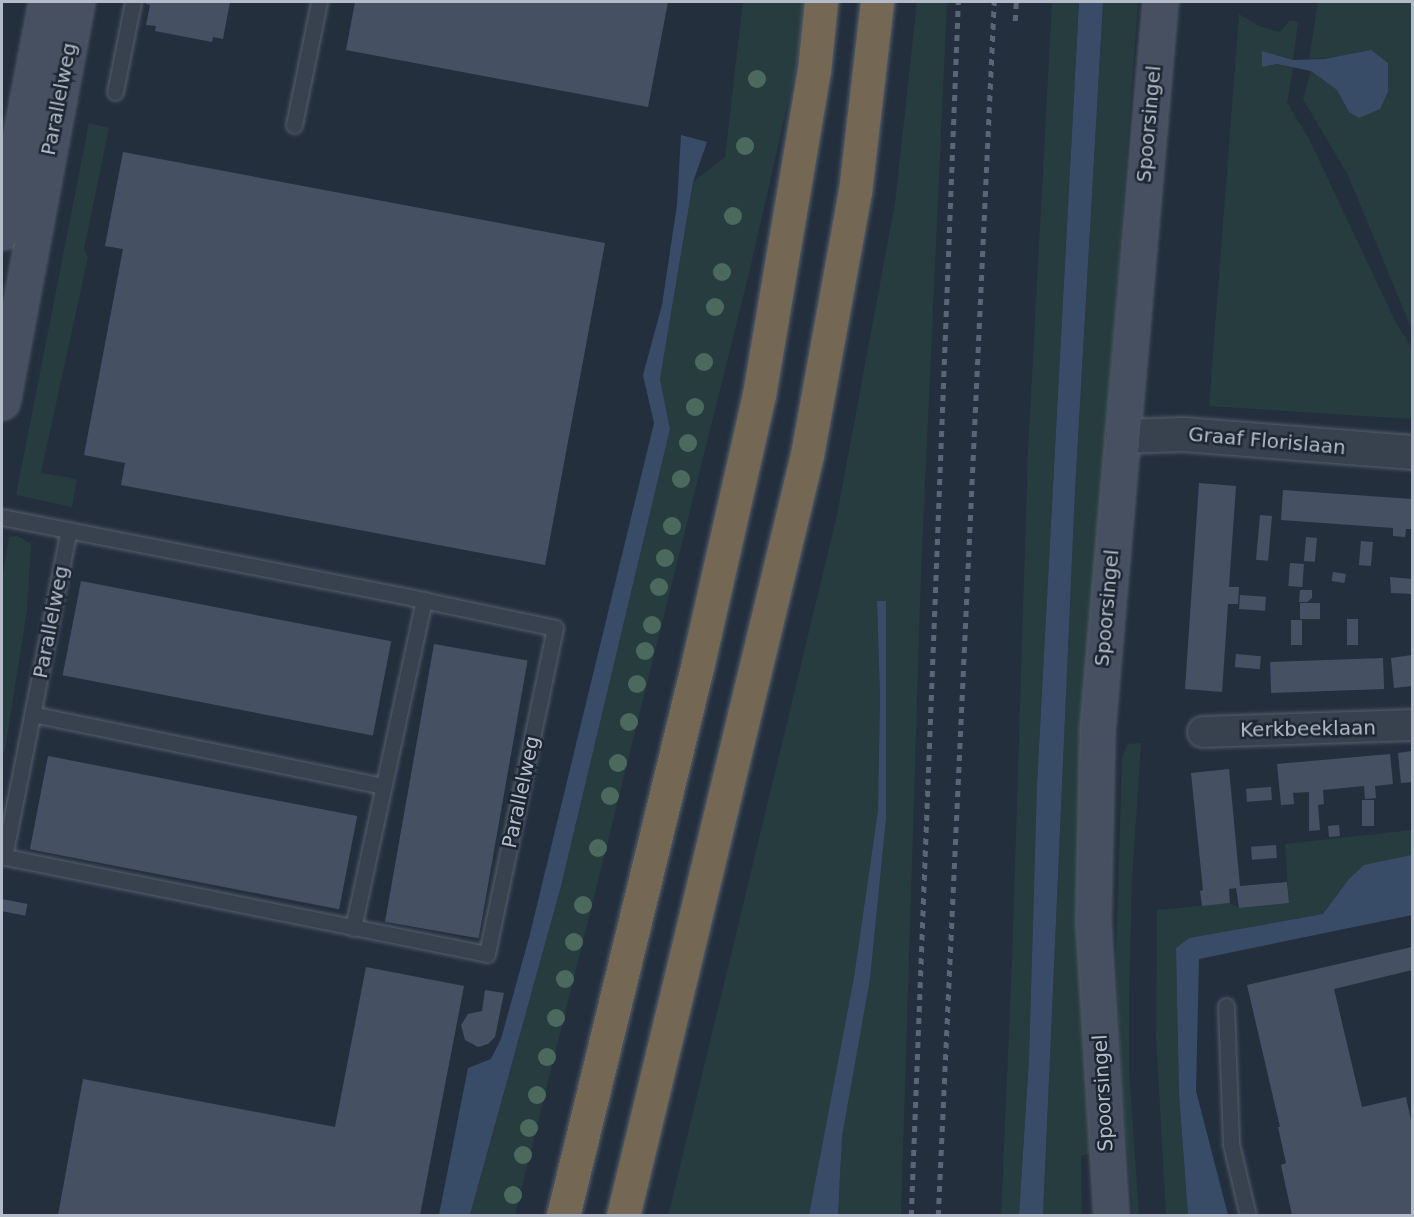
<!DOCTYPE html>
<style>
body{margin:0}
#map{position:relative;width:1414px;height:1217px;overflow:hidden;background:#242f3e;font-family:"DejaVu Sans",sans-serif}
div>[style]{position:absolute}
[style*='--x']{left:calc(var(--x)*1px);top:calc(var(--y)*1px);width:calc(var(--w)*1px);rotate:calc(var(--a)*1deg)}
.green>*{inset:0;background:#263c3f}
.water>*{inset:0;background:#394c67}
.building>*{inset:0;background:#455162;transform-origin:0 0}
.roads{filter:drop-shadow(0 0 2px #565f6c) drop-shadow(0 0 2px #565f6c)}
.service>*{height:15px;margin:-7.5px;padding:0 7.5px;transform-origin:7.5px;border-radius:7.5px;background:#38414e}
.minor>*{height:30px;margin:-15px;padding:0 15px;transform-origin:15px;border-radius:15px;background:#38414e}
.tertiary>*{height:33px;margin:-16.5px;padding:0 16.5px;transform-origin:16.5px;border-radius:16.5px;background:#38414e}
.secondary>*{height:33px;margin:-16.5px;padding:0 16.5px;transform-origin:16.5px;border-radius:16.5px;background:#465061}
.motorway>*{height:33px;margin:-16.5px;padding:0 16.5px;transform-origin:16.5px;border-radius:16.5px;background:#746855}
.rail>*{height:4.5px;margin-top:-2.25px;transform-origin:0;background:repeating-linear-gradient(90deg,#5a6575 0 6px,transparent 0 12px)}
.trees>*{width:18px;height:18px;margin:-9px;border-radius:50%;background:#4b6a5d}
span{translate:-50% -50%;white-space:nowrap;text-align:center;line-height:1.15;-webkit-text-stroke:5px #1d2633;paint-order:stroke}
.street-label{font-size:20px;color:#b4bcc9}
.frame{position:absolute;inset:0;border:3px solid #b4bcc9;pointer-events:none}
</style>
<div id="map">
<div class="green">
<i style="clip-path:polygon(743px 2px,803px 2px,800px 50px,751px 265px,515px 1215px,470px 1216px,561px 886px,670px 429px,660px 379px,693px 182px,725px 157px)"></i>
<i style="clip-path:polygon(917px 2px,947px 2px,921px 572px,901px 1215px,838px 1215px,842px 1137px,870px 979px,886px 819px,885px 601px,877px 602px,880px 697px,878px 810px,854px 977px,809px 1215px,668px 1216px,837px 515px,895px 203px)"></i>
<i style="clip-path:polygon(1052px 2px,1079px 2px,1037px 785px,1029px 1059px,1019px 1215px,1001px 1216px,1012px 961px,1028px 451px)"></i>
<i style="clip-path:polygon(1103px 2px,1138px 2px,1101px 506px,1092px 1153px,1081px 1156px,1082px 1215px,1043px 1216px,1075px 491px)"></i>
<i style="clip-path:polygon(1318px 2px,1412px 2px,1412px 330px,1348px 175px,1303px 99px,1311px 71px,1337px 90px,1349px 112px,1371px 50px,1343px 56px,1309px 59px)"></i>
<i style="clip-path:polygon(1239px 14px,1259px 26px,1280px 32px,1290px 20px,1298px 22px,1293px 60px,1263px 51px,1263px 67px,1277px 64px,1293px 68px,1287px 103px,1309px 139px,1396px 323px,1412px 348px,1412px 419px,1209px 406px)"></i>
<i style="clip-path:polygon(89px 123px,109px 128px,84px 249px,88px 257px,41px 473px,77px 479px,72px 507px,16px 495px)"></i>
<i style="clip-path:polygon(18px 536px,31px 544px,27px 610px,5px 750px,2px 756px,2px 579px,9px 537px)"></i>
<i style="clip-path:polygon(1141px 743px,1132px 879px,1129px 996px,1129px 1072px,1139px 1215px,1133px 1216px,1122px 1087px,1116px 959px,1122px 757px,1128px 744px)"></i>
<i style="clip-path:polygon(1412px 830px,1412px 855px,1348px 880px,1323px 914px,1189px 938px,1176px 948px,1179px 1094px,1188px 1215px,1166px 1215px,1156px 1036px,1157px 910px,1230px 903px,1239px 908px,1289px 903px,1285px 844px)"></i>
</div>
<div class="water">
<i style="clip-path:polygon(1079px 2px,1103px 2px,1075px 491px,1043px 1215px,1019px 1215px,1029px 1059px,1037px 785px)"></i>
<i style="clip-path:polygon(1371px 50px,1388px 63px,1388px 92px,1380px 109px,1359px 118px,1349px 112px,1337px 90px,1311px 71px,1277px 64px,1262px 67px,1262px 51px,1293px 60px,1324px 59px)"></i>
<i style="clip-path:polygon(681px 135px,707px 142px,693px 182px,660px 379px,670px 429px,561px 886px,470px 1215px,439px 1215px,468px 1068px,491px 1059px,501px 1039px,530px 934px,654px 423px,643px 375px,662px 305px,677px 205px)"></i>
<i style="clip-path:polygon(877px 601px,886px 601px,886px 819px,870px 979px,842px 1137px,838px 1215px,809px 1215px,854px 977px,878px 810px,880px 697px)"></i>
<i style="clip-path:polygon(1412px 855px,1412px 915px,1199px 959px,1196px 1091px,1228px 1215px,1188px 1215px,1179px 1094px,1176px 948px,1189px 938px,1323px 914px,1348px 880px,1364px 865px)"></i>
</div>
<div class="building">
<i style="clip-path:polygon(146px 2px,230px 2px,223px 39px,213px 37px,212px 42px,155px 31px,156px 26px,146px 25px,150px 5px,146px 4px)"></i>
<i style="clip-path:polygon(355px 2px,668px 2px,648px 107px,346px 50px)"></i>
<i style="clip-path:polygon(123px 152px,605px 243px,545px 565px,121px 485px,125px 463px,84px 455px,123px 249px,105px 246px)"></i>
<i style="clip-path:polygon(1199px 483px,1236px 486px,1229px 587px,1239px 587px,1238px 604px,1228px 604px,1222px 692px,1185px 689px)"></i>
<i style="clip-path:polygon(1283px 490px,1412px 499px,1412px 529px,1406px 529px,1405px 537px,1393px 536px,1393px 528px,1281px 520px)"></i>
<i style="left:1260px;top:515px;width:12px;height:45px;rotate:5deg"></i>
<i style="left:1306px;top:537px;width:11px;height:24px;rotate:5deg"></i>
<i style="left:1361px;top:541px;width:12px;height:24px;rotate:5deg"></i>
<i style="left:1290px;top:563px;width:14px;height:23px;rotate:4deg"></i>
<i style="left:1333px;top:572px;width:13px;height:9px;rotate:9deg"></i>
<i style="clip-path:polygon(1390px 577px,1412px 579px,1412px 594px,1391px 593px)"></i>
<i style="left:81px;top:581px;width:316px;height:96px;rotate:11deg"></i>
<i style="clip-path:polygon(1300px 590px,1312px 590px,1312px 598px,1307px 602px,1299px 602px)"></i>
<i style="left:1240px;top:595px;width:26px;height:14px;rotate:4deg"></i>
<i style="left:1300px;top:603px;width:20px;height:16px"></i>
<i style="left:1358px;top:619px;width:26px;height:11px;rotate:90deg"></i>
<i style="left:1302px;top:620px;width:25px;height:11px;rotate:90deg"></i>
<i style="left:434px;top:644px;width:95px;height:282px;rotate:10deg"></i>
<i style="left:1236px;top:654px;width:25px;height:13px;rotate:5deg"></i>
<i style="clip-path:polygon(1412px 655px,1412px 686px,1394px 688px,1391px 658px)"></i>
<i style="left:1383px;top:658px;width:31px;height:113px;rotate:88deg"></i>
<i style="clip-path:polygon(1412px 751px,1412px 782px,1401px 783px,1398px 753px)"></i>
<i style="clip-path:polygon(1390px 754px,1393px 784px,1375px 786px,1376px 798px,1365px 799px,1364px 786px,1323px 790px,1324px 804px,1318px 805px,1320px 830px,1309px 831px,1309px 792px,1293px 793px,1294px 804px,1281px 805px,1277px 764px)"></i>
<i style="left:48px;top:756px;width:315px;height:95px;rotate:11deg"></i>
<i style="clip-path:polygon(1229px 769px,1240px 886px,1287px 882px,1289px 903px,1239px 908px,1236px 888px,1229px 889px,1230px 903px,1202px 906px,1200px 891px,1203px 890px,1191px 773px)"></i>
<i style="left:1271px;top:787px;width:13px;height:25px;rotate:86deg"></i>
<i style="left:1362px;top:800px;width:12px;height:26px"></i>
<i style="left:1339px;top:825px;width:11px;height:11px;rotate:85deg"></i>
<i style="left:1276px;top:845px;width:13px;height:25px;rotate:86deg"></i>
<i style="left:2px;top:899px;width:26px;height:12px;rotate:11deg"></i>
<i style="clip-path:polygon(1412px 947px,1412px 970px,1334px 989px,1362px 1107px,1406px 1097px,1412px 1125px,1412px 1215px,1292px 1215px,1281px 1165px,1286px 1163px,1278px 1127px,1280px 1127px,1247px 985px)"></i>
<i style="clip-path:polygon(366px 967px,464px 986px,420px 1215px,58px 1215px,83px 1079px,335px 1127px)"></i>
<i style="clip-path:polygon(485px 990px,504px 993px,495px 1037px,488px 1044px,478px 1047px,465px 1040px,461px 1025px,468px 1014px,482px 1011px)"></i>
</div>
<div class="roads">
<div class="service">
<i style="--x:115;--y:92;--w:92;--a:-78.7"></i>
<i style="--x:294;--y:125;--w:126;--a:-78.5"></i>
<i style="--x:2;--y:517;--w:419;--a:11.1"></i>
<i style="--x:413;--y:598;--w:145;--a:11.9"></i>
<i style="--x:555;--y:628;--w:333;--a:101.8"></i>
<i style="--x:487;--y:954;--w:493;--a:-168.6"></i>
<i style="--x:4;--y:857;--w:333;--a:-78.8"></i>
<i style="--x:32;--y:714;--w:359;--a:11.6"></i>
<i style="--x:353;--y:928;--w:336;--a:-77.8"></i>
<i style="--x:1226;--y:1006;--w:138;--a:87.9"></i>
<i style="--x:1231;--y:1144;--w:74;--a:76.7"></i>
</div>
<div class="minor">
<i style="--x:1203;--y:732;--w:209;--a:-1.9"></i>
</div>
<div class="tertiary">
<i style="--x:1122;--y:436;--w:61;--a:-1.9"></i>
<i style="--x:1183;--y:434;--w:230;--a:4.5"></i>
</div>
<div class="secondary">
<i style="--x:2;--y:232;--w:234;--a:-79.2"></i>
<i style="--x:2;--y:402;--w:407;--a:-79.4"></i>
<i style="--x:1111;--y:1216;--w:296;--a:-93.5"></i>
<i style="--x:1093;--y:921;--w:191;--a:-88.8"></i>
<i style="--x:1097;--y:730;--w:731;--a:-85.05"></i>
</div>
<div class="motorway">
<i style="--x:563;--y:1216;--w:569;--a:-76.28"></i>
<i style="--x:698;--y:663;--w:275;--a:-77.2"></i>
<i style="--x:759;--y:395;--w:329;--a:-80.4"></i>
<i style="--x:814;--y:71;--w:69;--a:-84.2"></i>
<i style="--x:623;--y:1216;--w:783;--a:-76.41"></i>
<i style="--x:807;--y:455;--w:267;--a:-79.7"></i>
<i style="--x:855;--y:192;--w:191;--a:-83.4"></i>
</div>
</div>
<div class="rail">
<i style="--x:1015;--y:21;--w:19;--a:-87"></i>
<i style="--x:911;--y:1216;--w:1215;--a:-87.78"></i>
<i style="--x:938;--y:1216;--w:1215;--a:-87.36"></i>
</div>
<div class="trees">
<i style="left:757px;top:79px"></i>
<i style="left:745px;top:146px"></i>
<i style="left:733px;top:216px"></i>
<i style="left:722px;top:272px"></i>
<i style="left:715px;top:307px"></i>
<i style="left:704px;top:362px"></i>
<i style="left:695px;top:407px"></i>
<i style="left:688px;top:443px"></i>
<i style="left:681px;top:479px"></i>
<i style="left:672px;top:526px"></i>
<i style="left:665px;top:558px"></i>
<i style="left:659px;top:587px"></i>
<i style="left:652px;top:625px"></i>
<i style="left:645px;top:651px"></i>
<i style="left:637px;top:684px"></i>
<i style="left:629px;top:722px"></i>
<i style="left:618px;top:763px"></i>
<i style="left:610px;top:796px"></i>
<i style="left:598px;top:848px"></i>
<i style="left:583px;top:905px"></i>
<i style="left:574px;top:942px"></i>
<i style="left:565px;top:979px"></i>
<i style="left:556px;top:1018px"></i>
<i style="left:547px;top:1057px"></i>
<i style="left:537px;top:1095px"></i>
<i style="left:529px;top:1128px"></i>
<i style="left:523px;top:1155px"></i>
<i style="left:513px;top:1195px"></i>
</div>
<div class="street-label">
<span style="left:59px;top:99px;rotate:-79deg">Parallelweg</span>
<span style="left:1149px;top:124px;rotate:-85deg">Spoorsingel</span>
<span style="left:1267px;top:441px;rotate:5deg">Graaf Florislaan</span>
<span style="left:1107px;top:608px;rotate:-85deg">Spoorsingel</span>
<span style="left:51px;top:622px;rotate:-79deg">Parallelweg</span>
<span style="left:1308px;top:729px;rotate:-1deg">Kerkbeeklaan</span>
<span style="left:521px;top:792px;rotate:-78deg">Parallelweg</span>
<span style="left:1103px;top:1093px;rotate:-93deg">Spoorsingel</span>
</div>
<div class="frame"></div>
</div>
